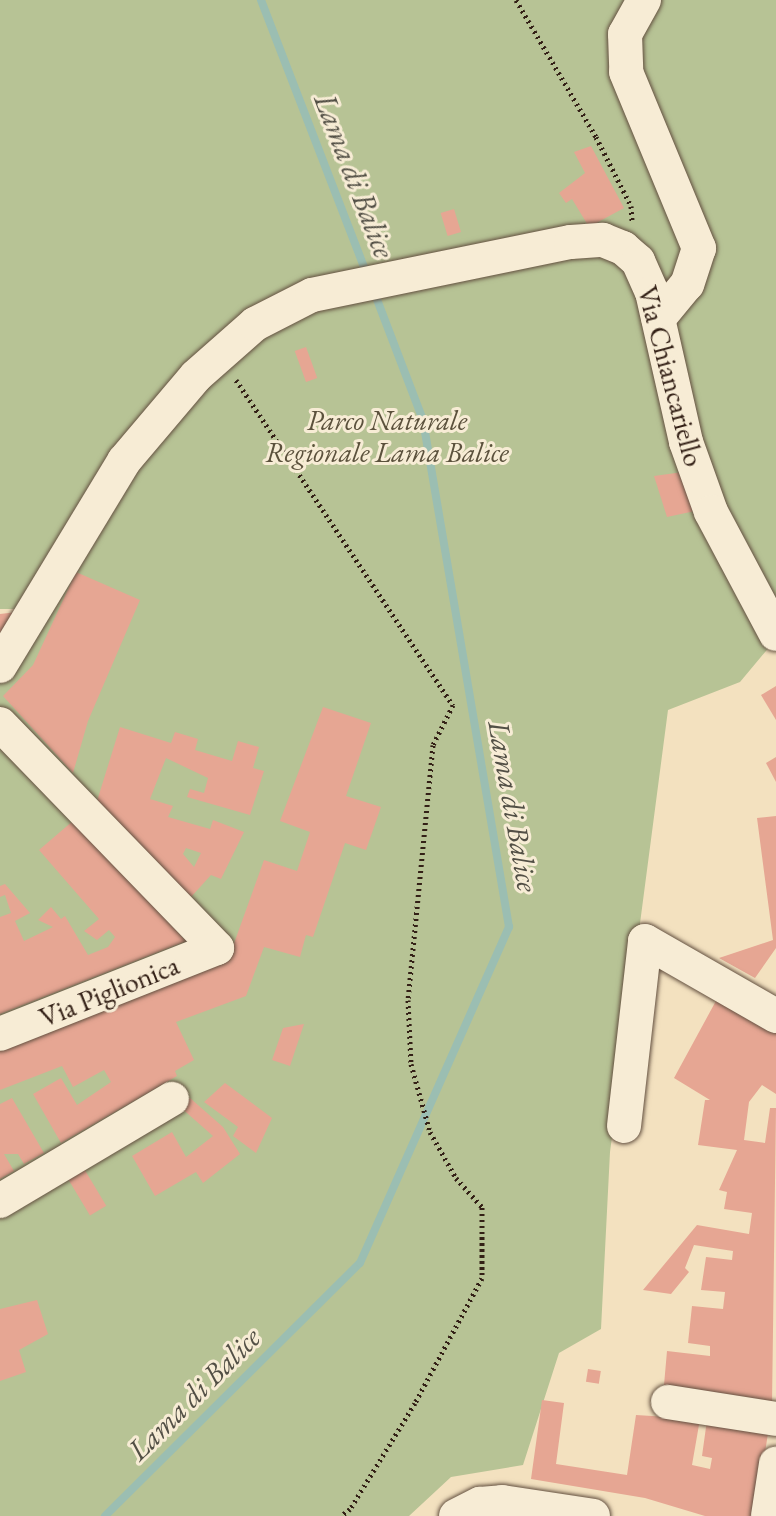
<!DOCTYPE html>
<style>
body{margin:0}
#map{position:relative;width:776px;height:1516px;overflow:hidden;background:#f3e1bf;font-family:"EB Garamond",serif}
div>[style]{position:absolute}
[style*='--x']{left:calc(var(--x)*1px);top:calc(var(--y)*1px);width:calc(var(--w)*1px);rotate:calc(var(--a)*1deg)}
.green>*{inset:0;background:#b7c395}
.stream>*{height:8px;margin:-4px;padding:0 4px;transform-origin:4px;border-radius:4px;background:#9bbeb2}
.building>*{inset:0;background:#e6a693;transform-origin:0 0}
.path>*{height:5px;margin-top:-2.5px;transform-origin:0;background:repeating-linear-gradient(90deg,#332016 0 2px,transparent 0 6px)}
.roads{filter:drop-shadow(0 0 2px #635040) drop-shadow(0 0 2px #635040)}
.minor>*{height:34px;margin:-17px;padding:0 17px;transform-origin:17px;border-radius:17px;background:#f7ecd5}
span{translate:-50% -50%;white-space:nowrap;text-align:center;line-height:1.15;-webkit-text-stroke:6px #f7ecd5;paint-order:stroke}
.street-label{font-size:28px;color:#332016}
.park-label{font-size:28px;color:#5b513c;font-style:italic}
.water-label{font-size:30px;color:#524f45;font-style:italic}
</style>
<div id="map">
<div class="green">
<i style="clip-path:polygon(0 0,776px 0,776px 639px,740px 682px,668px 710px,610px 1152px,601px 1329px,559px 1353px,523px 1465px,451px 1477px,409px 1516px,0 1516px,0 644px,23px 609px,0 609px)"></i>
</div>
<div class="stream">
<i style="--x:261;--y:0;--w:295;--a:68.9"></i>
<i style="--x:105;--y:1516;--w:359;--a:-44.8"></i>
<i style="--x:360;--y:1263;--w:368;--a:-66.1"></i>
<i style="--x:509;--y:927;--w:514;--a:-99.63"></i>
<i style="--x:423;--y:420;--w:137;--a:-110.9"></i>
</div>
<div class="building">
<i style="clip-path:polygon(591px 146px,624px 208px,589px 227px,572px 199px,566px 203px,559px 193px,585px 173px,574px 152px)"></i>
<i style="left:454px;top:209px;width:24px;height:14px;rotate:73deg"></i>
<i style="left:306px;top:347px;width:33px;height:12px;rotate:70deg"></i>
<i style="clip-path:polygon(683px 472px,695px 511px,667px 517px,654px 476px)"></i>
<i style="clip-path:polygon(76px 572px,140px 600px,88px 721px,73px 773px,3px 696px,33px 665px)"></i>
<i style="clip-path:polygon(17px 612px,0 645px,0 614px)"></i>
<i style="clip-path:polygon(776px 686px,776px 720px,761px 695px)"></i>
<i style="clip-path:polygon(323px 707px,371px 723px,346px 796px,381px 807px,366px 850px,345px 843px,313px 937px,306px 935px,300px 957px,264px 947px,246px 996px,176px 1022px,194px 1060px,175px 1071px,177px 1076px,61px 1143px,33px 1094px,61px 1078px,77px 1105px,111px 1082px,104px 1070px,73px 1087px,62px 1066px,0 1090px,0 1047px,228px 960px,264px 860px,297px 871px,310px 832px,280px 821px)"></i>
<i style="clip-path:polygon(evenodd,120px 727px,171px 743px,175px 732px,198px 739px,195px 750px,232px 761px,238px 741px,259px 747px,253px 768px,264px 771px,250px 815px,187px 797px,190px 789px,204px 793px,208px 778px,166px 758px,150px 799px,173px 806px,168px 817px,210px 829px,213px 820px,244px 832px,221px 879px,211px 875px,191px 897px,97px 801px,120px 727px,186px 848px,201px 853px,194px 867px,183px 854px,186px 848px)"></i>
<i style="clip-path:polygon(776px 757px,776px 782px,766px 763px)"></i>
<i style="clip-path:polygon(776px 816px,776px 948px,755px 978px,719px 958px,773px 940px,757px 818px)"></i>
<i style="clip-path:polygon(74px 820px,186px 941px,0 1014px,0 917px,11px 913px,5px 895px,0 897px,0 886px,5px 884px,30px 913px,15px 921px,24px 941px,53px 927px,38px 920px,51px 907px,61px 919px,65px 916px,88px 955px,108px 947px,115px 937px,109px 930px,97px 940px,84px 931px,99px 919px,39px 850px)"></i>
<i style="clip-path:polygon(717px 999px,776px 1031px,776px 1094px,762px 1085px,749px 1102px,744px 1140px,765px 1143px,770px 1108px,776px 1108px,772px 1405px,664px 1385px,667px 1351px,710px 1356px,710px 1346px,688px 1343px,692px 1306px,723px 1309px,725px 1292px,701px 1290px,706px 1257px,732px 1260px,733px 1251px,694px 1245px,685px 1268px,689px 1272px,671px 1294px,643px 1290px,697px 1225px,749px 1234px,752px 1213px,724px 1209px,727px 1192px,719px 1190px,737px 1150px,698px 1145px,705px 1100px,710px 1100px,674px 1078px)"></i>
<i style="clip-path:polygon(304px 1024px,290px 1066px,272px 1060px,283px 1028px)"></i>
<i style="clip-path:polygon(225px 1083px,272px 1118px,256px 1153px,233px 1136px,238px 1127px,204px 1102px)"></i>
<i style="clip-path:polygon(12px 1098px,44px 1153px,24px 1164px,18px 1154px,4px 1154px,14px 1171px,0 1179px,0 1104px)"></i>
<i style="clip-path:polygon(190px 1098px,223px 1127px,240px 1154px,203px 1183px,196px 1172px,155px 1196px,132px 1156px,172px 1132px,186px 1157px,213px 1136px,179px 1106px)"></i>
<i style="left:80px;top:1162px;width:51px;height:19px;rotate:59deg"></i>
<i style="clip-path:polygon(37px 1300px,48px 1334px,19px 1350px,26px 1372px,0 1381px,0 1309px)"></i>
<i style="left:588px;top:1369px;width:13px;height:13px;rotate:9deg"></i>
<i style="clip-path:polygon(542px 1400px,564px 1403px,556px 1464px,627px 1475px,636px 1415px,700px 1419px,692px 1465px,710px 1469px,712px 1458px,702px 1456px,707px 1420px,769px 1427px,755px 1516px,705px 1516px,645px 1498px,531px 1479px)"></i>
</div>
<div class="path">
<i style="--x:516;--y:0;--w:159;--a:59.7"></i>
<i style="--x:596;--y:137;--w:77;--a:63.1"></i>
<i style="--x:631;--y:206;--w:15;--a:86"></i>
<i style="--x:236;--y:380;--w:391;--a:56.3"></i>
<i style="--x:453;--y:705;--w:45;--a:116.6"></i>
<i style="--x:433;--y:745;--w:256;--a:95.6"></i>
<i style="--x:408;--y:1000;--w:64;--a:87.3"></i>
<i style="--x:411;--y:1064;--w:71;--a:74.4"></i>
<i style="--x:430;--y:1132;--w:53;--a:60.5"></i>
<i style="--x:456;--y:1178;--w:39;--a:48"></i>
<i style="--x:482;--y:1207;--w:71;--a:90"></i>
<i style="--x:482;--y:1278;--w:142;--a:118.2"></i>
<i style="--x:415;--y:1403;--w:124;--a:121.5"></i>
<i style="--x:350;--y:1509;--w:11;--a:142"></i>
</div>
<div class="roads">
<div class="minor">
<i style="--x:644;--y:0;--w:39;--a:119"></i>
<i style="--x:625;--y:34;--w:38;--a:88"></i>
<i style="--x:626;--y:72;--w:191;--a:67.5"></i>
<i style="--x:699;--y:248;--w:38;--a:108"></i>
<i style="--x:687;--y:284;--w:45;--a:129.6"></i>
<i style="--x:0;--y:666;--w:240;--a:-58.8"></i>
<i style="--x:124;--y:461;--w:111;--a:-49.7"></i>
<i style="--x:196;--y:376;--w:79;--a:-41.4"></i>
<i style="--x:255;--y:324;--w:64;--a:-27"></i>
<i style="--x:312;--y:295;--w:264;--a:-11.6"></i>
<i style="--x:571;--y:242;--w:32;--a:-4"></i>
<i style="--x:603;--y:240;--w:22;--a:22"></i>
<i style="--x:623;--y:248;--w:20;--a:41"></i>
<i style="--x:638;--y:261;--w:34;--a:66"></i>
<i style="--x:652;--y:292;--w:154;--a:77.2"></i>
<i style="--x:686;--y:442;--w:74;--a:70.3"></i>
<i style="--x:711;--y:512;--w:138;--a:62"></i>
<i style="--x:0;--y:724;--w:312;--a:45.9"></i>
<i style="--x:217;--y:948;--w:233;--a:158.4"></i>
<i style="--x:624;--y:1126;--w:186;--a:-83.5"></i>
<i style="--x:645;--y:941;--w:151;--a:29.8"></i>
<i style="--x:0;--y:1201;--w:200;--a:-30.7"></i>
<i style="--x:668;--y:1402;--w:109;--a:8.9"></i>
<i style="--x:456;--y:1516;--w:27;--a:-27"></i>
<i style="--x:480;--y:1504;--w:22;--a:-5"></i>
<i style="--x:502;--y:1502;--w:92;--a:8.7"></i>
<i style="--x:768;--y:1516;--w:53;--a:-81.3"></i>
</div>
</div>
<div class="street-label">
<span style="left:671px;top:376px;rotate:75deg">Via Chiancariello</span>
<span style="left:109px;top:991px;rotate:-22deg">Via Piglionica</span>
</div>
<div class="park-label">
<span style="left:387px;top:436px">Parco Naturale<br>Regionale Lama Balice</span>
</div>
<div class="water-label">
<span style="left:354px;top:176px;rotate:69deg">Lama di Balice</span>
<span style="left:513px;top:806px;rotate:80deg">Lama di Balice</span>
<span style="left:194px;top:1394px;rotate:-45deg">Lama di Balice</span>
</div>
</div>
